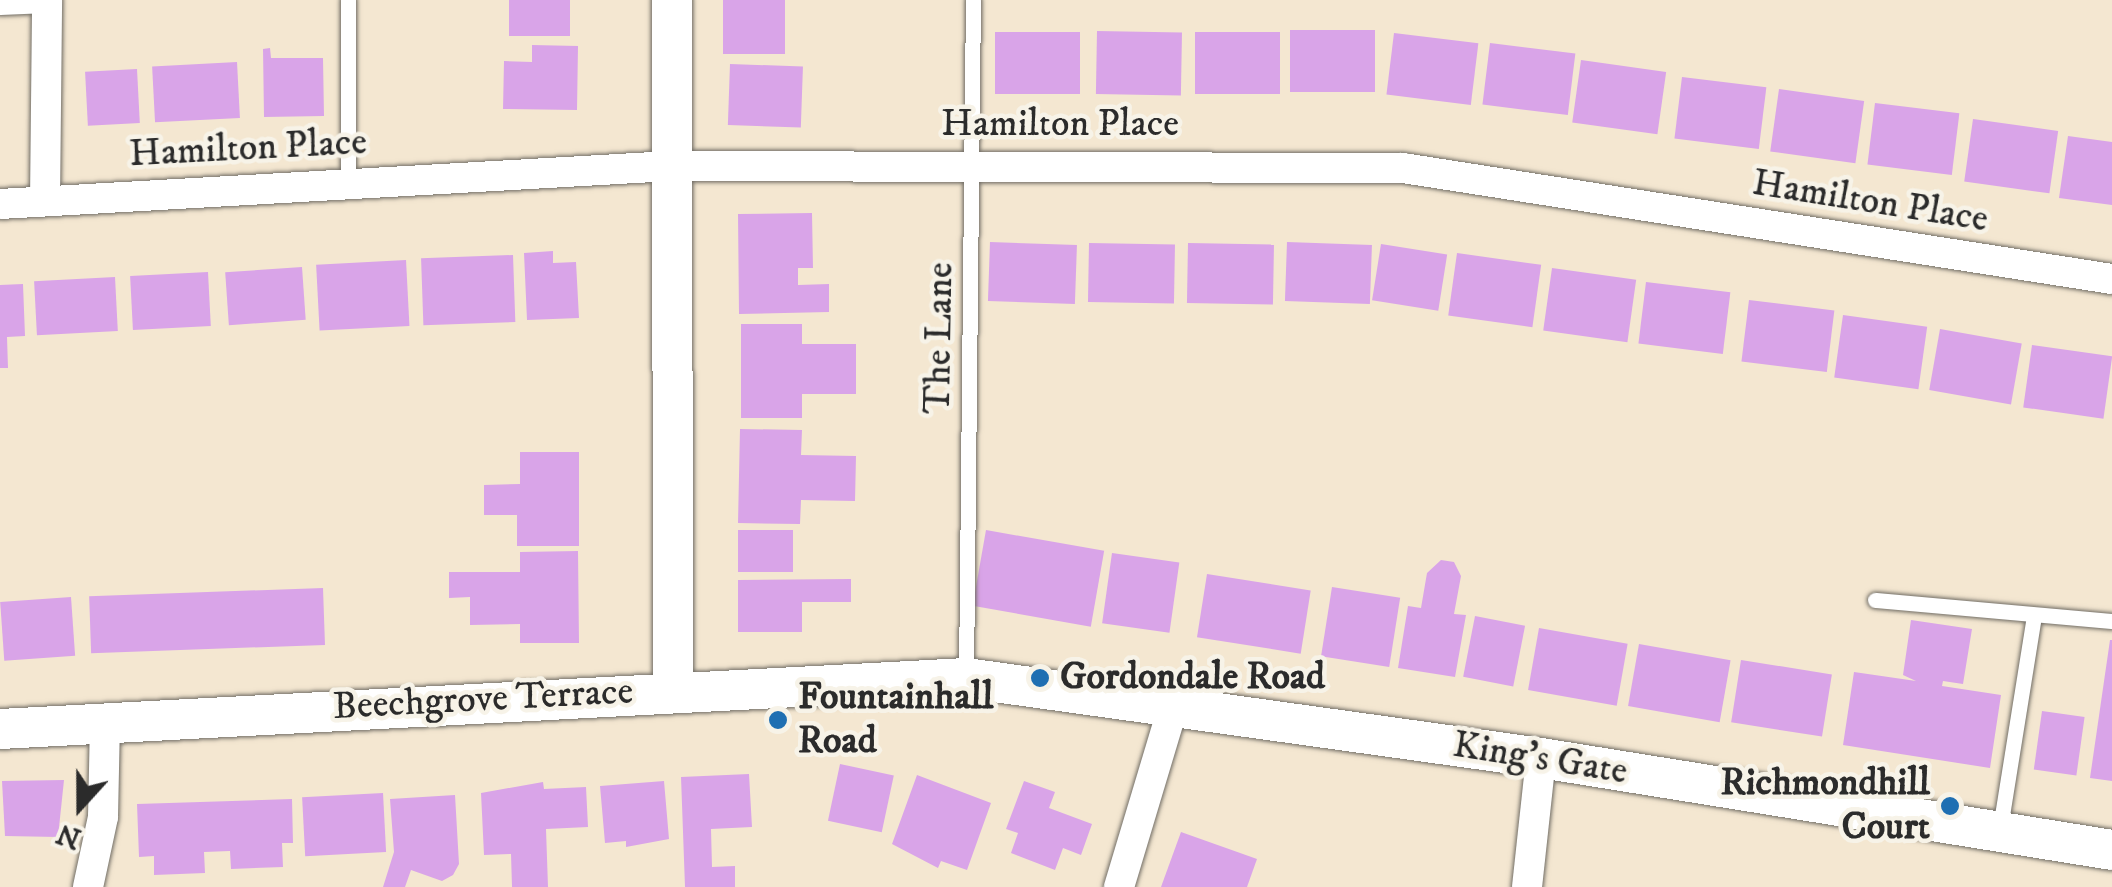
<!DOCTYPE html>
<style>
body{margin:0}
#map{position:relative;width:2112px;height:887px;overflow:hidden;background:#f4e7d1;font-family:"IM FELL DW Pica",serif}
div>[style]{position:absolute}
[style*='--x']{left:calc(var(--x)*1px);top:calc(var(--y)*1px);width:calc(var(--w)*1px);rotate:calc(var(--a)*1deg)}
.building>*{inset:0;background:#d9a4e8;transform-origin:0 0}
.roads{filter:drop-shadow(0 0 2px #716d65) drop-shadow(0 0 2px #716d65)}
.lane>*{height:15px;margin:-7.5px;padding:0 7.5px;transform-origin:7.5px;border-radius:7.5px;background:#fff}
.street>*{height:30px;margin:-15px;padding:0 15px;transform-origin:15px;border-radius:15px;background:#fff}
.secondary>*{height:40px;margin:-20px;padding:0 20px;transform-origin:20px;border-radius:20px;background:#fff}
.dots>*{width:28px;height:28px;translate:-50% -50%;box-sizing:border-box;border:5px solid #f7f3e8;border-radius:50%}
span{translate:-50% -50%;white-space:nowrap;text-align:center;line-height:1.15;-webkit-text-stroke:9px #f7f3e8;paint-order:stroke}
.street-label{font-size:38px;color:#2b2b2b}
.poi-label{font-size:38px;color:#2b2b2b;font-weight:700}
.left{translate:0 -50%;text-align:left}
.right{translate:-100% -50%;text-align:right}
.north{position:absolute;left:30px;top:757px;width:100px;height:100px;-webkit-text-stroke:8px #f7f3e8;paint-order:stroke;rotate:201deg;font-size:28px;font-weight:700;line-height:40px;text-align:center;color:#2b2b2b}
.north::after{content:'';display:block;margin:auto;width:35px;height:45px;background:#2b2b2b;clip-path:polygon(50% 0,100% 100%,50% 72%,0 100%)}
</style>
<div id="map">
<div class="building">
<i style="left:509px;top:0;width:61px;height:36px"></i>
<i style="left:723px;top:0;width:62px;height:54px"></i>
<i style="left:1290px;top:30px;width:85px;height:62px"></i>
<i style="left:1097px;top:31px;width:85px;height:63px;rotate:1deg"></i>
<i style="left:995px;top:32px;width:85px;height:62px"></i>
<i style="left:1195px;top:32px;width:85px;height:62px"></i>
<i style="left:1394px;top:33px;width:85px;height:62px;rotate:7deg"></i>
<i style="left:1490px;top:43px;width:86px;height:62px;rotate:7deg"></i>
<i style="clip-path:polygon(532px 45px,578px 46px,577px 110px,503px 109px,504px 61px,532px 62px)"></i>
<i style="clip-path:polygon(270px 48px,271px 58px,323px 58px,324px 116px,264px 117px,263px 49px)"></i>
<i style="left:1581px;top:60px;width:86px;height:63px;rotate:8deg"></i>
<i style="left:237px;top:62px;width:56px;height:85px;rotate:87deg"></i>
<i style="left:730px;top:64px;width:73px;height:61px;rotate:2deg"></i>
<i style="left:137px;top:69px;width:54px;height:52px;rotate:87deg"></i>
<i style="left:1682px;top:77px;width:85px;height:62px;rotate:7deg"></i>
<i style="left:1779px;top:89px;width:86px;height:63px;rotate:8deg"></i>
<i style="left:1875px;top:103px;width:85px;height:62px;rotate:7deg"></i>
<i style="left:1973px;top:119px;width:86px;height:63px;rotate:8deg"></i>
<i style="clip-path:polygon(2068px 136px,2112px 142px,2112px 205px,2059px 198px)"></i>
<i style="clip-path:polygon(812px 213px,813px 268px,798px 268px,798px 285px,829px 284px,829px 312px,739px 314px,738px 214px)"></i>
<i style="left:990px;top:242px;width:87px;height:59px;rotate:2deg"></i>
<i style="left:1287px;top:242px;width:85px;height:59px;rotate:2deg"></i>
<i style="left:1089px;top:243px;width:86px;height:59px;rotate:1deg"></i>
<i style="left:1188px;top:243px;width:86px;height:60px;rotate:1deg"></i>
<i style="left:1381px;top:244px;width:67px;height:57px;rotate:9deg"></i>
<i style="clip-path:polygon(553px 251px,553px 263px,576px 262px,579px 318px,527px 320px,524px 253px)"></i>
<i style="left:1457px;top:253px;width:85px;height:63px;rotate:8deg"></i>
<i style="left:513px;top:255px;width:67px;height:92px;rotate:88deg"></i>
<i style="left:406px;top:260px;width:66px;height:90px;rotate:87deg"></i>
<i style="left:302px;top:267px;width:53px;height:77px;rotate:86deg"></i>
<i style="left:1552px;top:268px;width:85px;height:63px;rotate:8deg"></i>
<i style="left:208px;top:272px;width:54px;height:78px;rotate:87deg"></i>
<i style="left:115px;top:277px;width:54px;height:81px;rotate:87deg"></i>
<i style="left:1646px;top:282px;width:85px;height:62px;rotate:7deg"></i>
<i style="clip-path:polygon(23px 284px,25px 336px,7px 337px,8px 368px,0 368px,0 285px)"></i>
<i style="left:1749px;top:300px;width:86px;height:62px;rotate:7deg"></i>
<i style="left:1843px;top:315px;width:85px;height:63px;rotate:8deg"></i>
<i style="clip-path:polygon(741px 324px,802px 324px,802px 344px,856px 344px,856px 394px,802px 394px,802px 418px,741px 418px)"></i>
<i style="left:1940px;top:329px;width:83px;height:62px;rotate:10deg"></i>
<i style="left:2032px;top:345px;width:81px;height:63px;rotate:8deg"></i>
<i style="clip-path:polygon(740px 429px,802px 430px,801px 455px,856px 456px,855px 501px,801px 500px,800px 524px,738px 523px)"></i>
<i style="clip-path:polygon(520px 452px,579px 452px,579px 546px,517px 546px,517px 515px,484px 515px,484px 485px,520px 484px)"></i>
<i style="left:738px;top:530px;width:55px;height:42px"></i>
<i style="left:986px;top:530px;width:120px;height:77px;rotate:10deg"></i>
<i style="clip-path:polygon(578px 551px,579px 643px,520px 643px,520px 624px,470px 625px,470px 597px,449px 598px,449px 572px,520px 572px,520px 552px)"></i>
<i style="left:1112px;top:553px;width:68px;height:71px;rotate:8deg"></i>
<i style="clip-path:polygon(1441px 560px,1454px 562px,1461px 576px,1454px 614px,1466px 615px,1455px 677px,1398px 668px,1408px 606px,1421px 608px,1427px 573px)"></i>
<i style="left:1207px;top:574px;width:105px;height:64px;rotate:9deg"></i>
<i style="clip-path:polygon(851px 579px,851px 602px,802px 602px,802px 632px,738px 632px,738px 580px)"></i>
<i style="left:1332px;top:587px;width:69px;height:70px;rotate:9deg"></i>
<i style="left:323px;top:588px;width:57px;height:234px;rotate:88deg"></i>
<i style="left:71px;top:597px;width:59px;height:71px;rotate:86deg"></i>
<i style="left:1475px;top:616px;width:51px;height:62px;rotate:11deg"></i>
<i style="clip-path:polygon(1911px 620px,1972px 629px,1963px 684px,1943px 681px,1942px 686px,2001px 695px,1990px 768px,1843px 745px,1854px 672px,1916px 681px,1903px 675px)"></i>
<i style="left:1539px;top:628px;width:90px;height:63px;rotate:10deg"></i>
<i style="clip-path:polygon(2110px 640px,2112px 640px,2112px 781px,2090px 778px)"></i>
<i style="left:1639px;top:644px;width:93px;height:63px;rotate:10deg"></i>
<i style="left:1741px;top:660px;width:92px;height:63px;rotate:9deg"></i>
<i style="left:2042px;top:711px;width:43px;height:59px;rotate:8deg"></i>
<i style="left:840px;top:764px;width:55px;height:58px;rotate:12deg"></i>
<i style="clip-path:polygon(749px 774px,752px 827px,711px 829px,712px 867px,735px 866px,735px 887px,685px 887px,681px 777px)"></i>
<i style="clip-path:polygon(917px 775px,991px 803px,967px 870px,941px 861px,938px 868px,892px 844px)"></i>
<i style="clip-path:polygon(64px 780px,58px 837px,5px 836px,2px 781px)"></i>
<i style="clip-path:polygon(664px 781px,669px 839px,626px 847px,626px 841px,605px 843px,600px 786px)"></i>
<i style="clip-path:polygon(1024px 781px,1055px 792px,1049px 808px,1092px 824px,1081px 855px,1063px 848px,1055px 870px,1011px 853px,1018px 833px,1006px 829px)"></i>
<i style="clip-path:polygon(543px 782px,544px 789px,586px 787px,588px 827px,546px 829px,548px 887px,512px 887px,511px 854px,484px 855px,481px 793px)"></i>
<i style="left:383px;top:793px;width:59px;height:81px;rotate:87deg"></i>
<i style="clip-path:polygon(455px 795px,459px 864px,453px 875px,442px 881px,411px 870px,405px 887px,383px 887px,394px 852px,390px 799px)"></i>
<i style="clip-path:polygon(292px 799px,293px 843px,282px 843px,283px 867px,231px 869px,230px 851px,204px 852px,205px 873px,154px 875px,154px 856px,139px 857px,137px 804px)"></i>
<i style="clip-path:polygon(1181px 832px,1257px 859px,1247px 887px,1161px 887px)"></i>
</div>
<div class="roads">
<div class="lane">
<i style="--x:348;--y:0;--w:183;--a:90"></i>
<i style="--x:0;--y:7;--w:47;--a:-2.4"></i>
<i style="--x:1875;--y:600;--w:238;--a:5.1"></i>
<i style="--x:966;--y:676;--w:676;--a:-89.41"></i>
<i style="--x:2000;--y:828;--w:215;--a:-80.9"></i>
</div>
<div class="street">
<i style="--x:45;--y:201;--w:201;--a:-89.4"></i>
<i style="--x:0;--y:204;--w:673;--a:-3.24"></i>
<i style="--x:672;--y:166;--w:731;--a:0.16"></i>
<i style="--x:1403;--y:168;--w:718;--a:8.9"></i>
<i style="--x:88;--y:887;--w:72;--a:-77.9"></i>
<i style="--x:103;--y:817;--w:94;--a:-88.8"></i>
<i style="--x:1119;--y:887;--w:191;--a:-73.3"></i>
<i style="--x:1527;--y:887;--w:130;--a:-83.8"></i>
</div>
<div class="secondary">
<i style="--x:672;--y:0;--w:689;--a:89.92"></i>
<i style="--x:0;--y:729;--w:967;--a:-3.02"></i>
<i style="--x:966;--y:678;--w:581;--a:7.92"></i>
<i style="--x:1541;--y:758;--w:578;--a:9.15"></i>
</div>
</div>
<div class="dots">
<i style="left:1040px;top:678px;background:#1f6fb2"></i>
<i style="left:778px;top:720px;background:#1f6fb2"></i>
<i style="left:1950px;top:806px;background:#1f6fb2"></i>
</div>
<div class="street-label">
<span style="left:1060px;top:125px">Hamilton Place</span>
<span style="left:248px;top:149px;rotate:-3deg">Hamilton Place</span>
<span style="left:1870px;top:202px;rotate:9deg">Hamilton Place</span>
<span style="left:940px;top:338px;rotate:-89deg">The Lane</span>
<span style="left:483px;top:700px;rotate:-3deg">Beechgrove Terrace</span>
<span style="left:1540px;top:759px;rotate:9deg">King's Gate</span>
</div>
<div class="poi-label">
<span class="left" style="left:1060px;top:678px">Gordondale Road</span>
<span class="left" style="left:798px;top:720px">Fountainhall<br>Road</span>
<span class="right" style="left:1930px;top:806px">Richmondhill<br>Court</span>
</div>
<div class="north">N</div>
</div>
